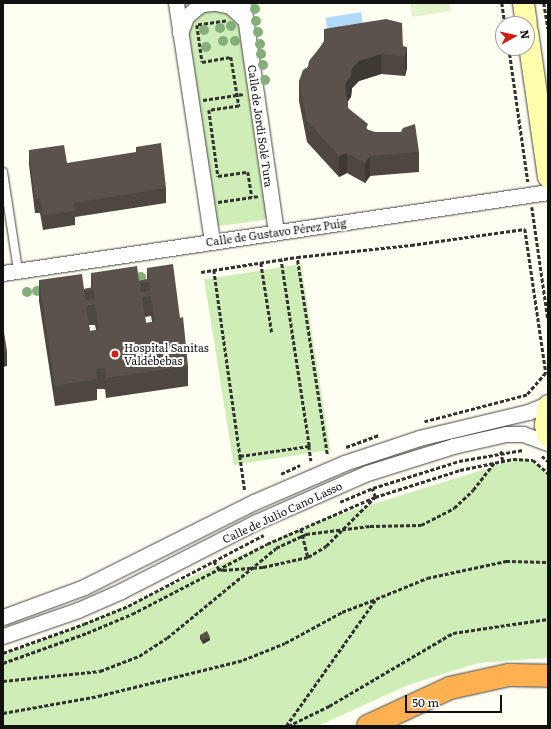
<!DOCTYPE html>
<meta charset="utf-8">
<style>
body{margin:0}
#map{position:relative;width:551px;height:729px;overflow:hidden;background:#fffef2;font-family:Literata,serif}
div>[style]{position:absolute}
[style*='--x']{left:calc(var(--x)*1px);top:calc(var(--y)*1px);width:calc(var(--w)*1px);rotate:calc(var(--a)*1deg)}
.green>*{inset:0;background:#cfeeb7;transform-origin:0 0}
.pitch>*{inset:0;background:#e2f5ca}
.water>*{inset:0;background:#b1d9fc;transform-origin:0 0}
.path>*{height:2.5px;margin-top:-1.25px;transform-origin:0;background:repeating-linear-gradient(90deg,#323232 0 4px,transparent 0 6px)}
.roads{filter:drop-shadow(0 0 1px #434343) drop-shadow(0 0 1px #434343)}
.lane>*{height:8px;margin:-4px;padding:0 4px;transform-origin:4px;border-radius:4px;background:#fff}
.street>*{height:15px;margin:-7.5px;padding:0 7.5px;transform-origin:7.5px;border-radius:7.5px;background:#fff}
.secondary>*{height:21px;margin:-10.5px;padding:0 10.5px;transform-origin:10.5px;border-radius:10.5px;background:#fffead}
.highway>*{height:22px;margin:-11px;padding:0 11px;transform-origin:11px;border-radius:11px;background:#ffb050}
.trees>*{width:10px;height:10px;margin:-5px;border-radius:50%;background:#85af7a}
.wall>*{inset:0;background:#4d4740}
.shaded-wall>*{inset:0;background:#3f3934}
.building>*{inset:0;background:#5a524b}
.dots>*{width:11px;height:11px;translate:-50% -50%;box-sizing:border-box;border:2px solid #fff;border-radius:50%}
span{translate:-50% -50%;white-space:nowrap;text-align:center;line-height:1.15;-webkit-text-stroke:4px #fff;paint-order:stroke}
.street-label{font-size:11px;color:#101010}
.poi-label{font-size:11px;color:#101010}
.left{translate:0 -50%;text-align:left}
.frame{position:absolute;inset:0;border:4px solid #101010;pointer-events:none}
.north{position:absolute;left:495px;top:16px;width:40px;height:40px;box-sizing:border-box;background:#fff;border:1px solid #9f9f9f;border-radius:50%;rotate:82deg;font-size:11px;font-weight:700;line-height:16px;text-align:center;color:#101010}
.north::after{content:'';display:block;margin:auto;width:14px;height:18px;background:#cf2018;clip-path:polygon(50% 0,100% 100%,50% 72%,0 100%)}
.scale{position:absolute;left:405px;top:695px;width:97px;height:18px;box-sizing:border-box;border:2px solid #101010;border-top:0;padding-left:5px;font-size:12px;line-height:14px;white-space:nowrap;color:#101010;-webkit-text-stroke:3px #fff;paint-order:stroke}
</style>
<div id="map">
<div class="green">
<i style="clip-path:polygon(179px 3px,238px 3px,269px 215px,264px 220px,219px 226px,213px 223px)"></i>
<i style="left:301px;top:264px;width:188px;height:98px;rotate:81deg"></i>
<i style="clip-path:polygon(521px 458px,548px 469px,548px 658px,478px 663px,408px 685px,318px 726px,3px 726px,3px 656px,105px 615px,315px 522px)"></i>
</div>
<div class="pitch">
<i style="clip-path:polygon(410px 3px,450px 3px,451px 11px,412px 17px)"></i>
</div>
<div class="water">
<i style="left:361px;top:12px;width:12px;height:36px;rotate:81deg"></i>
</div>
<div class="path">
<i style="--x:502;--y:3;--w:21;--a:82"></i>
<i style="--x:544;--y:3;--w:26;--a:81"></i>
<i style="--x:226;--y:21;--w:29;--a:172"></i>
<i style="--x:197;--y:25;--w:37;--a:82"></i>
<i style="--x:202;--y:62;--w:29;--a:-10"></i>
<i style="--x:231;--y:57;--w:50;--a:80.7"></i>
<i style="--x:239;--y:106;--w:30;--a:172"></i>
<i style="--x:209;--y:110;--w:67;--a:82.2"></i>
<i style="--x:218;--y:176;--w:30;--a:-8"></i>
<i style="--x:248;--y:172;--w:25;--a:81"></i>
<i style="--x:509;--y:48;--w:135;--a:81.9"></i>
<i style="--x:203;--y:100;--w:41;--a:-8.3"></i>
<i style="--x:218;--y:202;--w:41;--a:-8.3"></i>
<i style="--x:532;--y:207;--w:114;--a:81.9"></i>
<i style="--x:261;--y:263;--w:71;--a:81.1"></i>
<i style="--x:214;--y:270;--w:188;--a:82"></i>
<i style="--x:240;--y:456;--w:70;--a:-8.2"></i>
<i style="--x:309;--y:446;--w:188;--a:-98.6"></i>
<i style="--x:201;--y:272;--w:97;--a:-8.9"></i>
<i style="--x:309;--y:446;--w:15;--a:82"></i>
<i style="--x:346;--y:447;--w:35;--a:-20"></i>
<i style="--x:501;--y:451;--w:10;--a:79"></i>
<i style="--x:327;--y:454;--w:199;--a:-98.7"></i>
<i style="--x:297;--y:257;--w:115;--a:-6"></i>
<i style="--x:411;--y:245;--w:115;--a:-8"></i>
<i style="--x:525;--y:229;--w:146;--a:81.7"></i>
<i style="--x:546;--y:373;--w:29;--a:131"></i>
<i style="--x:527;--y:395;--w:106;--a:165.3"></i>
<i style="--x:240;--y:456;--w:34;--a:82"></i>
<i style="--x:542;--y:456;--w:8;--a:40"></i>
<i style="--x:281;--y:474;--w:21;--a:-25"></i>
<i style="--x:340;--y:502;--w:36;--a:-23"></i>
<i style="--x:373;--y:488;--w:90;--a:-17.4"></i>
<i style="--x:459;--y:461;--w:65;--a:-9.8"></i>
<i style="--x:301;--y:529;--w:29;--a:76"></i>
<i style="--x:214;--y:561;--w:9;--a:58"></i>
<i style="--x:219;--y:569;--w:4;--a:14"></i>
<i style="--x:223;--y:570;--w:40;--a:-4.3"></i>
<i style="--x:263;--y:567;--w:46;--a:-12.5"></i>
<i style="--x:308;--y:557;--w:21;--a:-31"></i>
<i style="--x:326;--y:546;--w:69;--a:-45"></i>
<i style="--x:375;--y:497;--w:9;--a:-108"></i>
<i style="--x:3;--y:653;--w:86;--a:-19.7"></i>
<i style="--x:84;--y:624;--w:48;--a:-22.2"></i>
<i style="--x:128;--y:606;--w:153;--a:-27.6"></i>
<i style="--x:3;--y:663;--w:89;--a:-19.7"></i>
<i style="--x:87;--y:633;--w:49;--a:-22.9"></i>
<i style="--x:132;--y:614;--w:152;--a:-27.4"></i>
<i style="--x:267;--y:544;--w:118;--a:-23.5"></i>
<i style="--x:375;--y:497;--w:89;--a:-17.6"></i>
<i style="--x:460;--y:470;--w:54;--a:-11.7"></i>
<i style="--x:513;--y:459;--w:20;--a:3"></i>
<i style="--x:533;--y:460;--w:20;--a:41"></i>
<i style="--x:3;--y:681;--w:98;--a:-5.9"></i>
<i style="--x:100;--y:671;--w:42;--a:-21"></i>
<i style="--x:139;--y:656;--w:33;--a:-33"></i>
<i style="--x:167;--y:638;--w:141;--a:-39.5"></i>
<i style="--x:276;--y:548;--w:33;--a:-25"></i>
<i style="--x:306;--y:534;--w:64;--a:-7.1"></i>
<i style="--x:370;--y:526;--w:51;--a:-1.1"></i>
<i style="--x:421;--y:525;--w:37;--a:-27"></i>
<i style="--x:454;--y:508;--w:26;--a:-43"></i>
<i style="--x:473;--y:490;--w:36;--a:-52"></i>
<i style="--x:3;--y:713;--w:97;--a:-10.1"></i>
<i style="--x:98;--y:696;--w:149;--a:-13.9"></i>
<i style="--x:243;--y:660;--w:45;--a:-22"></i>
<i style="--x:285;--y:643;--w:65;--a:-28.5"></i>
<i style="--x:342;--y:612;--w:36;--a:-21"></i>
<i style="--x:286;--y:726;--w:156;--a:-54.7"></i>
<i style="--x:376;--y:599;--w:55;--a:-22.4"></i>
<i style="--x:427;--y:578;--w:81;--a:-12.1"></i>
<i style="--x:506;--y:561;--w:42;--a:1.4"></i>
<i style="--x:288;--y:726;--w:46;--a:-26"></i>
<i style="--x:329;--y:706;--w:144;--a:-30.5"></i>
<i style="--x:453;--y:633;--w:96;--a:-8.4"></i>
</div>
<div class="roads">
<div class="lane">
<i style="--x:3;--y:172;--w:99;--a:81.3"></i>
</div>
<div class="street">
<i style="--x:176;--y:3;--w:242;--a:81.4"></i>
<i style="--x:216;--y:3;--w:14;--a:12"></i>
<i style="--x:230;--y:6;--w:21;--a:43"></i>
<i style="--x:243;--y:3;--w:231;--a:81.8"></i>
<i style="--x:180;--y:33;--w:17;--a:-69"></i>
<i style="--x:186;--y:17;--w:12;--a:-42"></i>
<i style="--x:195;--y:9;--w:9;--a:-36"></i>
<i style="--x:202;--y:4;--w:11;--a:-5"></i>
<i style="--x:3;--y:273;--w:551;--a:-8.45"></i>
<i style="--x:3;--y:617;--w:86;--a:-20.3"></i>
<i style="--x:84;--y:587;--w:190;--a:-26.6"></i>
<i style="--x:254;--y:502;--w:98;--a:-23.4"></i>
<i style="--x:344;--y:463;--w:79;--a:-18.4"></i>
<i style="--x:419;--y:438;--w:112;--a:-13.4"></i>
<i style="--x:528;--y:412;--w:22;--a:-22"></i>
<i style="--x:3;--y:636;--w:79;--a:-19.1"></i>
<i style="--x:78;--y:610;--w:47;--a:-23.8"></i>
<i style="--x:121;--y:591;--w:152;--a:-27.1"></i>
<i style="--x:256;--y:522;--w:121;--a:-23.8"></i>
<i style="--x:367;--y:473;--w:90;--a:-17.4"></i>
<i style="--x:453;--y:446;--w:54;--a:-12.8"></i>
<i style="--x:506;--y:434;--w:17;--a:0"></i>
<i style="--x:523;--y:434;--w:27;--a:20"></i>
</div>
<div class="secondary">
<i style="--x:523;--y:3;--w:21;--a:82"></i>
<i style="--x:527;--y:31;--w:147;--a:81.8"></i>
<i style="--x:548;--y:405;--w:20;--a:99"></i>
<i style="--x:545;--y:425;--w:12;--a:76"></i>
</div>
<div class="highway">
<i style="--x:368;--y:726;--w:90;--a:-24.9"></i>
<i style="--x:450;--y:688;--w:60;--a:-12.4"></i>
<i style="--x:509;--y:675;--w:39;--a:1"></i>
</div>
</div>
<div class="trees">
<i style="left:255px;top:9px"></i>
<i style="left:256px;top:21px"></i>
<i style="left:231px;top:26px"></i>
<i style="left:220px;top:28px"></i>
<i style="left:204px;top:30px"></i>
<i style="left:258px;top:32px"></i>
<i style="left:223px;top:41px"></i>
<i style="left:235px;top:41px"></i>
<i style="left:260px;top:44px"></i>
<i style="left:206px;top:47px"></i>
<i style="left:261px;top:54px"></i>
<i style="left:263px;top:65px"></i>
<i style="left:265px;top:80px"></i>
<i style="left:141px;top:277px"></i>
<i style="left:37px;top:291px"></i>
<i style="left:27px;top:292px"></i>
</div>
<div class="wall">
<i style="clip-path:polygon(324px 29px,407px 47px,407px 68px,405px 76px,381px 74px,359px 81px,352px 88px,351px 97px,348px 101px,348px 108px,368px 130px,419px 152px,419px 172px,370px 176px,365px 183px,347px 173px,339px 177px,307px 142px,299px 101px,299px 81px,324px 41px)"></i>
<i style="clip-path:polygon(29px 150px,67px 163px,166px 188px,166px 203px,75px 217px,75px 225px,43px 230px,40px 213px,35px 213px,29px 165px)"></i>
<i style="clip-path:polygon(evenodd,147px 268px,188px 366px,188px 386px,106px 398px,105px 389px,97px 389px,97px 400px,55px 406px,39px 301px,39px 280px,84px 289px,91px 288px,91px 273px,139px 281px,147px 279px,147px 268px,151px 316px,152px 322px,146px 323px,145px 317px,151px 316px,147px 268px,89px 325px,95px 325px,96px 330px,90px 331px,89px 325px)"></i>
<i style="clip-path:polygon(3px 327px,7px 352px,7px 366px,3px 367px)"></i>
<i style="clip-path:polygon(200px 635px,210px 640px,203px 644px,200px 639px)"></i>
</div>
<div class="shaded-wall">
<i style="clip-path:polygon(407px 47px,407px 68px,405px 76px,405px 56px)"></i>
<i style="clip-path:polygon(381px 54px,381px 74px,359px 81px,352px 88px,351px 97px,345px 105px,345px 84px,352px 68px,359px 61px)"></i>
<i style="clip-path:polygon(347px 153px,347px 173px,339px 177px,339px 156px)"></i>
<i style="clip-path:polygon(370px 156px,370px 176px,365px 183px,365px 163px)"></i>
<i style="clip-path:polygon(210px 637px,210px 640px,203px 644px,203px 640px)"></i>
</div>
<div class="building">
<i style="clip-path:polygon(386px 19px,402px 23px,403px 47px,407px 47px,405px 56px,381px 54px,359px 61px,352px 68px,351px 76px,345px 84px,348px 108px,368px 124px,366px 129px,375px 132px,401px 132px,403px 128px,415px 124px,419px 152px,370px 156px,365px 163px,347px 153px,339px 156px,307px 121px,299px 81px,303px 70px,308px 67px,309px 61px,325px 41px,324px 29px)"></i>
<i style="clip-path:polygon(161px 143px,166px 188px,74px 203px,75px 211px,43px 215px,40px 198px,35px 199px,29px 150px,64px 145px,67px 163px,136px 152px,136px 147px)"></i>
<i style="clip-path:polygon(evenodd,173px 264px,180px 318px,183px 317px,188px 366px,106px 378px,105px 368px,96px 369px,97px 379px,55px 386px,39px 280px,82px 274px,84px 289px,93px 287px,91px 273px,137px 266px,139px 281px,149px 279px,147px 268px,173px 264px,149px 282px,150px 291px,141px 292px,140px 283px,149px 282px,173px 264px,93px 290px,95px 299px,86px 300px,84px 291px,93px 290px,173px 264px,151px 296px,155px 322px,146px 323px,142px 297px,151px 296px,173px 264px,95px 304px,99px 330px,90px 331px,86px 306px,95px 304px)"></i>
<i style="clip-path:polygon(3px 327px,7px 352px,3px 352px)"></i>
<i style="clip-path:polygon(207px 631px,210px 637px,203px 640px,200px 635px)"></i>
</div>
<div class="dots">
<i style="left:115px;top:354px;background:#cf2018"></i>
</div>
<div class="street-label">
<span style="left:261px;top:126px;rotate:82deg">Calle de Jordi Solé Tura</span>
<span style="left:276px;top:232px;rotate:-8deg">Calle de Gustavo Pérez Puig</span>
<span style="left:282px;top:512px;rotate:-25deg">Calle de Julio Cano Lasso</span>
</div>
<div class="poi-label">
<span class="left" style="left:124px;top:354px">Hospital Sanitas<br>Valdebebas</span>
</div>
<div class="frame"></div>
<div class="north">N</div>
<div class="scale">50 m</div>
</div>
